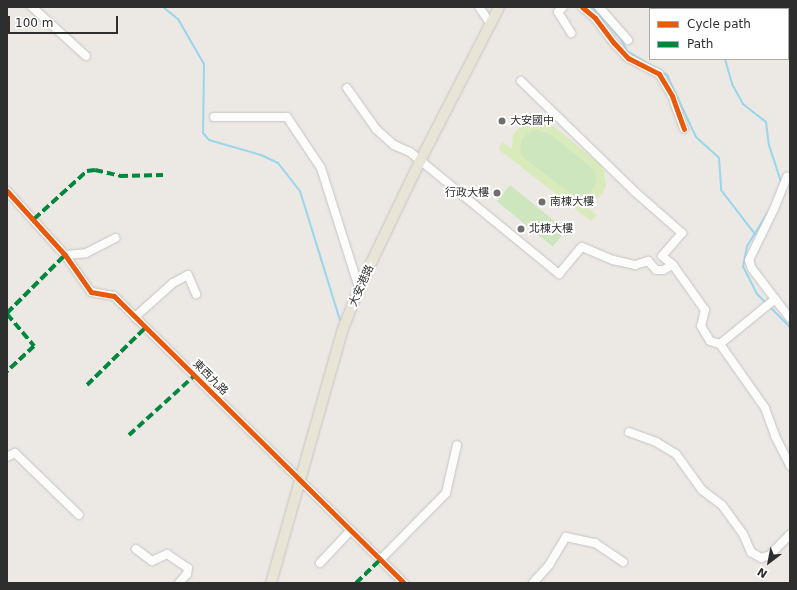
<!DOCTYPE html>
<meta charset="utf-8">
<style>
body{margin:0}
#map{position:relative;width:797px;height:590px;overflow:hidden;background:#ece8e4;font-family:"DejaVu Sans","Noto Sans TC",sans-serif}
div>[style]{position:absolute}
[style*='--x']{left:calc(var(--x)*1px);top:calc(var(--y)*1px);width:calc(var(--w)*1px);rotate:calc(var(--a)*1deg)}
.green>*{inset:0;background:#cee6be;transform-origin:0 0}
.pitch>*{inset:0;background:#d9eabb}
.stream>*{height:2px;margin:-1px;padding:0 1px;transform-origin:1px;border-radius:1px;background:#99d6ec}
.roads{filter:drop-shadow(0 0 1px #c5c4c5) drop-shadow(0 0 1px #c5c4c5)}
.minor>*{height:8px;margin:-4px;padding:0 4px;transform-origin:4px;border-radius:4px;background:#fcfcfb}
.major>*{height:10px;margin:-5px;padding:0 5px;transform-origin:5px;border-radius:5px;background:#e8e4d6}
.quiet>*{height:4px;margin-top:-2px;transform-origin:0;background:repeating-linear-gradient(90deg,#00873e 0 8px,transparent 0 12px)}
.cycleway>*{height:5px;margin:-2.5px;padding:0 2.5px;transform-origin:2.5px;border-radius:2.5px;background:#e8590c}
.dots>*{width:11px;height:11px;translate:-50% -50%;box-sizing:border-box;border:2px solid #fff;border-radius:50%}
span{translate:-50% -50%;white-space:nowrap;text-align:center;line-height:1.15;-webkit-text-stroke:4px #fff;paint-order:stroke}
.poi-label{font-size:11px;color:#2e2e2e}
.left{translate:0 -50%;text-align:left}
.right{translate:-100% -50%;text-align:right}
.street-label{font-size:11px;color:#2e2e2e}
.frame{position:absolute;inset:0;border:8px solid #2e2e2e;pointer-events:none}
.legend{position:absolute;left:649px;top:8px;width:140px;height:52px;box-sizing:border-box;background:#fff;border:1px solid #ababab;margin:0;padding:5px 7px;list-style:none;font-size:12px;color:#2e2e2e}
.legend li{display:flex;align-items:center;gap:8px;height:20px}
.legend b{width:20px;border:1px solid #ababab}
.north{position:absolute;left:749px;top:542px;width:40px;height:40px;-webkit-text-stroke:3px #fff;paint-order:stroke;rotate:212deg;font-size:11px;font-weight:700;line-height:16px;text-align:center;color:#2e2e2e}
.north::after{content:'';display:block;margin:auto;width:14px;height:18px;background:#2e2e2e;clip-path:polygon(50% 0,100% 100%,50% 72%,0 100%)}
.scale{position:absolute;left:8px;top:16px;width:110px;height:18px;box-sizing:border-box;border:2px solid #2e2e2e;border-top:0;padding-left:5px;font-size:12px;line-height:14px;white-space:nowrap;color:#2e2e2e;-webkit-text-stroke:3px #fff;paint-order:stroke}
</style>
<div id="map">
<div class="green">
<i style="clip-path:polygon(534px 129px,551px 134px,595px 170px,597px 182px,591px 193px,582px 198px,573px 196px,522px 157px,520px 149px,521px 139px)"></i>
<i style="left:510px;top:185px;width:72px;height:21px;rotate:39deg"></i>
</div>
<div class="pitch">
<i style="clip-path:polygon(evenodd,541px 120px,552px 125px,601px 165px,604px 170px,606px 185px,602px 194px,590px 204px,584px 205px,597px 215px,591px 221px,498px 149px,503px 142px,512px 149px,513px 135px,521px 125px,541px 120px,534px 129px,551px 134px,595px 170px,597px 182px,591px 193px,582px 198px,573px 196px,522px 157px,520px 149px,521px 139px,534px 129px)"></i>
</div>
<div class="stream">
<i style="--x:163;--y:7;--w:19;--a:39"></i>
<i style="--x:178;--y:19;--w:52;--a:60"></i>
<i style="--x:204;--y:64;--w:69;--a:90.8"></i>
<i style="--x:203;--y:133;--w:9;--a:49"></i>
<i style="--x:209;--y:140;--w:54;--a:16.1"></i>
<i style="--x:261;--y:155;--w:19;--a:25"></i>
<i style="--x:278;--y:163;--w:36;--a:52"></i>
<i style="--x:300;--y:191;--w:135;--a:72.8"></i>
<i style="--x:592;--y:7;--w:43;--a:47.8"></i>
<i style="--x:621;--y:39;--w:13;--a:63"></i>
<i style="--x:627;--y:51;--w:47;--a:31"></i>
<i style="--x:667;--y:75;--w:68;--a:64.9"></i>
<i style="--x:696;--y:137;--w:31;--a:42"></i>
<i style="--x:719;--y:158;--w:32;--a:86"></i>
<i style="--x:721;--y:190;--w:56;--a:52.3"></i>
<i style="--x:733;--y:9;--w:2;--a:-63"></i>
<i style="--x:725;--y:59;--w:26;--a:74"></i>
<i style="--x:732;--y:84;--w:23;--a:61"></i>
<i style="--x:743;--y:104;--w:29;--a:38"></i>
<i style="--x:766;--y:122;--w:23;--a:83"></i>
<i style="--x:769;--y:145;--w:40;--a:72"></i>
<i style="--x:766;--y:303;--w:13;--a:-135"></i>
<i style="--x:757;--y:294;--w:30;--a:-117"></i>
<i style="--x:743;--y:267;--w:21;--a:-79"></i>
<i style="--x:747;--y:246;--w:40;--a:-58"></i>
<i style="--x:769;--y:306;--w:30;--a:45"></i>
</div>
<div class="roads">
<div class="minor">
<i style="--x:32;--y:7;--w:73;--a:42.2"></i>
<i style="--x:479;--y:7;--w:21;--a:55"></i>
<i style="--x:563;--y:7;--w:7;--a:135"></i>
<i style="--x:558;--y:12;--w:25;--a:58"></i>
<i style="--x:582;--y:7;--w:17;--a:40"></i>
<i style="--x:595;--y:18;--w:31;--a:53"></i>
<i style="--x:614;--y:43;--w:21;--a:47"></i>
<i style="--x:628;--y:58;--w:35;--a:27"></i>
<i style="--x:659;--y:74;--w:26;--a:59"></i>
<i style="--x:672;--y:96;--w:35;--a:70"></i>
<i style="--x:599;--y:7;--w:44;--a:48.7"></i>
<i style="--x:521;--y:81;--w:158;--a:44.2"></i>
<i style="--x:634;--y:191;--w:64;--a:41.2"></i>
<i style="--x:682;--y:233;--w:30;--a:131"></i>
<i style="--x:662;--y:256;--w:14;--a:39"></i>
<i style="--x:347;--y:88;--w:50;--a:54.7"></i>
<i style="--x:376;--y:129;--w:24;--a:42"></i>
<i style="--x:394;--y:145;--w:17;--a:24"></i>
<i style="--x:410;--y:152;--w:193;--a:39.3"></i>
<i style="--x:559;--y:274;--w:35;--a:-50"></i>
<i style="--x:582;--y:247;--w:34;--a:23"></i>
<i style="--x:613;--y:260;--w:23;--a:13"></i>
<i style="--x:635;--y:265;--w:14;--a:-17"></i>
<i style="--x:648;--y:261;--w:12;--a:48"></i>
<i style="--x:656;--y:270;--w:7;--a:0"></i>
<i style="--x:663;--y:270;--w:11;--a:-27"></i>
<i style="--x:673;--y:265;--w:55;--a:54.6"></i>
<i style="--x:705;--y:310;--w:16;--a:104"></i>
<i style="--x:701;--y:326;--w:17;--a:59"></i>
<i style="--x:710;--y:341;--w:10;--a:17"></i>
<i style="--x:720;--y:344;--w:78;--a:54.9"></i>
<i style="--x:765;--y:408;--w:30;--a:70"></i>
<i style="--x:775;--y:436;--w:34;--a:63"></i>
<i style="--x:214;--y:117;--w:73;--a:0"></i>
<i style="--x:287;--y:117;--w:61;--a:56.3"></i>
<i style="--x:321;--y:168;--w:126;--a:72.4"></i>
<i style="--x:7;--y:191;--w:86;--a:47.8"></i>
<i style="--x:65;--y:255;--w:45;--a:54.9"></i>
<i style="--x:91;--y:292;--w:23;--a:10"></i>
<i style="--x:114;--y:296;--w:408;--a:44.7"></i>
<i style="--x:65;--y:255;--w:21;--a:-5"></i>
<i style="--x:86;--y:253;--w:33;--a:-27"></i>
<i style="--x:775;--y:299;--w:24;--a:52"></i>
<i style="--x:135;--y:317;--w:51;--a:-41.8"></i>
<i style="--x:173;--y:283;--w:17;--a:-28"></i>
<i style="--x:188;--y:275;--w:21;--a:67"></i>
<i style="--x:720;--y:344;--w:71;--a:-39.3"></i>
<i style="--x:775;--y:299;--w:38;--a:-127"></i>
<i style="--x:752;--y:269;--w:9;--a:-108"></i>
<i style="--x:749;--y:260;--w:57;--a:-63.9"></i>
<i style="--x:774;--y:209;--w:35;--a:-68"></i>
<i style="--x:629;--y:432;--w:29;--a:20"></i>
<i style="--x:656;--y:442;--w:23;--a:31"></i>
<i style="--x:676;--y:454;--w:44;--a:54.2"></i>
<i style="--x:702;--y:490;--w:25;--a:37"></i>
<i style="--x:722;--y:505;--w:36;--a:54"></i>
<i style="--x:743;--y:534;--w:20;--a:66"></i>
<i style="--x:751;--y:552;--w:12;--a:31"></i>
<i style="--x:761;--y:558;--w:9;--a:-18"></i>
<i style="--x:770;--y:555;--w:29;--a:-46"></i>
<i style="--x:7;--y:457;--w:9;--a:-27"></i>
<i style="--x:15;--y:453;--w:89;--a:44.1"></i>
<i style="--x:136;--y:549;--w:20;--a:37"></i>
<i style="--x:152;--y:561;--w:17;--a:-25"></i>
<i style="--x:167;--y:554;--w:25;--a:34"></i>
<i style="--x:188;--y:568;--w:6;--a:99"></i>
<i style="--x:187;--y:574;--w:12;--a:132"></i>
<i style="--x:380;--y:560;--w:94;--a:-45.4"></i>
<i style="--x:446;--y:493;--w:49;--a:-77.1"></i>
<i style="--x:320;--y:563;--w:44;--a:-46.8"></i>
<i style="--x:533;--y:583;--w:24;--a:-48"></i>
<i style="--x:549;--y:565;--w:33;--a:-59"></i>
<i style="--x:566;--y:537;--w:30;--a:12"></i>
<i style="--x:595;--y:543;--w:34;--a:34"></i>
</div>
<div class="major">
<i style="--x:271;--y:583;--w:264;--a:-74.2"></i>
<i style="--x:343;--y:329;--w:44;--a:-68.7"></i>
<i style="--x:359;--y:288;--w:141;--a:-64.3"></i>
<i style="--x:420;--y:161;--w:173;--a:-62.8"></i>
</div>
</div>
<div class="quiet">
<i style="--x:34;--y:219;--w:72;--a:-42.2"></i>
<i style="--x:87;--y:171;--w:8;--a:-7"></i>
<i style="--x:95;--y:170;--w:26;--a:13"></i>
<i style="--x:120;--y:176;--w:43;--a:-1.3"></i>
<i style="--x:7;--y:313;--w:82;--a:-45"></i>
<i style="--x:7;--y:314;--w:42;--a:49.8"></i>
<i style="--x:34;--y:346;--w:37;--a:137"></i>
<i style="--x:87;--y:385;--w:83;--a:-44.5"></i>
<i style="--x:129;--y:435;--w:88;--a:-42.2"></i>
<i style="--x:356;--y:583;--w:33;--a:-44"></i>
</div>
<div class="cycleway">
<i style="--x:582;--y:7;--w:17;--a:40"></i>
<i style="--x:595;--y:18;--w:31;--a:53"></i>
<i style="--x:614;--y:43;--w:21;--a:47"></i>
<i style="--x:628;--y:58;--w:35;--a:27"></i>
<i style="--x:659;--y:74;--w:26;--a:59"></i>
<i style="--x:672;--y:96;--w:35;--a:70"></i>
<i style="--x:7;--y:191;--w:86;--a:47.8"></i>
<i style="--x:65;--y:255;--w:45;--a:54.9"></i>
<i style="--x:91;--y:292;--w:23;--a:10"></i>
<i style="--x:114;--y:296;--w:408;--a:44.7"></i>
</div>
<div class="dots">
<i style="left:502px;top:121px;background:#706f6e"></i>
<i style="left:497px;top:193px;background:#706f6e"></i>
<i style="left:542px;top:202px;background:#706f6e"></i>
<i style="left:521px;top:229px;background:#706f6e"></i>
</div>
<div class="poi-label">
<span class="left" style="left:510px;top:121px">大安國中</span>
<span class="right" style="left:489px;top:193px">行政大樓</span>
<span class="left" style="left:550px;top:202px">南棟大樓</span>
<span class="left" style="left:529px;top:229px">北棟大樓</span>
</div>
<div class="street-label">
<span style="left:362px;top:286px;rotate:-66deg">大安港路</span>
<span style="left:210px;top:378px;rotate:45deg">東西九路</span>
</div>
<div class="frame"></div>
<ul class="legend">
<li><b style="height:5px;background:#e8590c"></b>Cycle path</li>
<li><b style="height:5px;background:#00873e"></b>Path</li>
</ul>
<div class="north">N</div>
<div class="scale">100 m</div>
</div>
